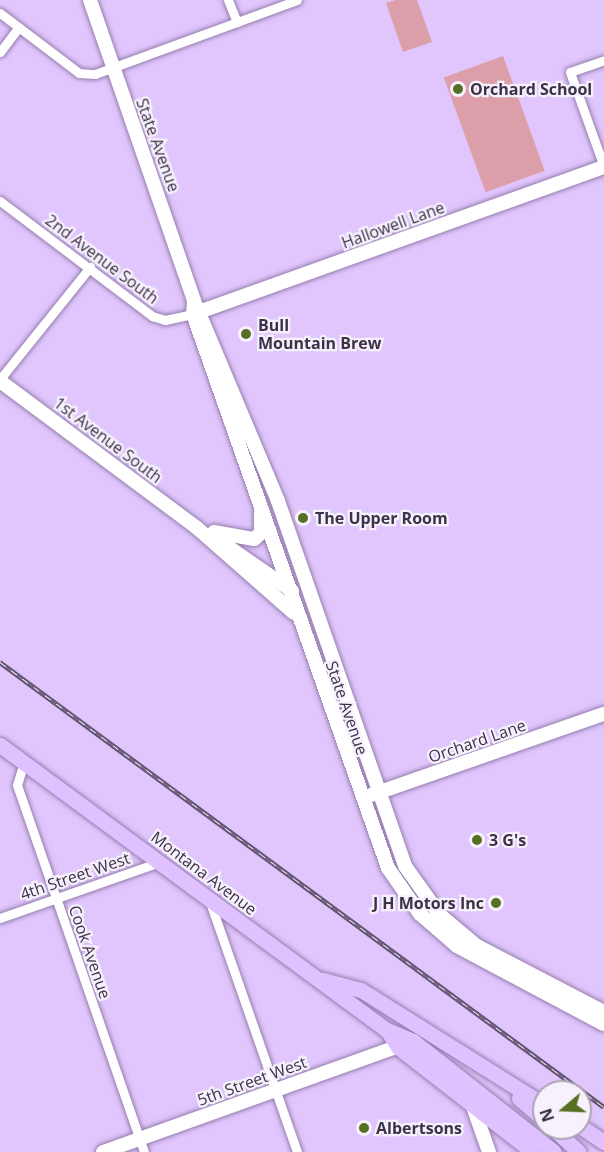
<!DOCTYPE html>
<style>
body{margin:0}
#map{position:relative;width:604px;height:1152px;overflow:hidden;background:#e0c6fc;font-family:"Open Sans",sans-serif}
div>[style]{position:absolute}
[style*='--x']{left:calc(var(--x)*1px);top:calc(var(--y)*1px);width:calc(var(--w)*1px);rotate:calc(var(--a)*1deg)}
.green>*{inset:0;background:#dc9faa;transform-origin:0 0}
.roads{filter:drop-shadow(0 0 2px #967eb0) drop-shadow(0 0 2px #967eb0)}
.street>*{height:9px;margin:-4.5px;padding:0 4.5px;transform-origin:4.5px;border-radius:4.5px;background:#fff}
.secondary>*{height:14px;margin:-7px;padding:0 7px;transform-origin:7px;border-radius:7px;background:#fff}
.primary>*{height:15px;margin:-7.5px;padding:0 7.5px;transform-origin:7.5px;border-radius:7.5px;background:#e0c1ff}
.rail>*{height:4.5px;margin-top:-2.25px;transform-origin:0;background:repeating-linear-gradient(90deg,#f6f1fc 0 7px,#635572 0 14px);box-sizing:border-box;border-block:2px solid #635572}
.dots>*{width:16px;height:16px;translate:-50% -50%;box-sizing:border-box;border:3px solid #f6f1fc;border-radius:50%}
span{translate:-50% -50%;white-space:nowrap;text-align:center;line-height:1.15;-webkit-text-stroke:4.5px #f6f1fc;paint-order:stroke}
.poi-label{font-size:16px;color:#3c3247;font-weight:700}
.left{translate:0 -50%;text-align:left}
.right{translate:-100% -50%;text-align:right}
.street-label{font-size:16px;color:#3c3247}
.north{position:absolute;left:532px;top:1080px;width:60px;height:60px;box-sizing:border-box;background:#f6f1fc;border:2px solid #aca5b4;border-radius:50%;rotate:251deg;font-size:16px;font-weight:700;line-height:24px;text-align:center;color:#3c3247}
.north::after{content:'';display:block;margin:auto;width:21px;height:27px;background:#557023;clip-path:polygon(50% 0,100% 100%,50% 72%,0 100%)}
</style>
<div id="map">
<div class="green">
<i style="clip-path:polygon(395px 0,417px 0,432px 42px,403px 52px,386px 3px)"></i>
<i style="left:503px;top:56px;width:122px;height:63px;rotate:70deg"></i>
</div>
<div class="roads">
<div class="street">
<i style="--x:228;--y:0;--w:24;--a:68"></i>
<i style="--x:0;--y:13;--w:99;--a:37.2"></i>
<i style="--x:79;--y:73;--w:16;--a:4"></i>
<i style="--x:95;--y:74;--w:215;--a:-20.1"></i>
<i style="--x:0;--y:52;--w:31;--a:-53"></i>
<i style="--x:604;--y:167;--w:101;--a:-109.7"></i>
<i style="--x:570;--y:72;--w:36;--a:-19"></i>
<i style="--x:0;--y:201;--w:191;--a:37.1"></i>
<i style="--x:152;--y:316;--w:14;--a:17"></i>
<i style="--x:165;--y:320;--w:29;--a:-12"></i>
<i style="--x:0;--y:379;--w:144;--a:-51.2"></i>
<i style="--x:24;--y:762;--w:24;--a:107"></i>
<i style="--x:17;--y:785;--w:388;--a:70.9"></i>
<i style="--x:210;--y:902;--w:265;--a:70.8"></i>
<i style="--x:0;--y:918;--w:170;--a:-19.3"></i>
</div>
<div class="secondary">
<i style="--x:90;--y:0;--w:318;--a:70.9"></i>
<i style="--x:194;--y:301;--w:217;--a:67.2"></i>
<i style="--x:278;--y:501;--w:386;--a:70.8"></i>
<i style="--x:405;--y:866;--w:60;--a:54.5"></i>
<i style="--x:440;--y:915;--w:48;--a:40"></i>
<i style="--x:477;--y:946;--w:143;--a:27.5"></i>
<i style="--x:194;--y:301;--w:13;--a:94"></i>
<i style="--x:193;--y:314;--w:587;--a:70.61"></i>
<i style="--x:388;--y:868;--w:56;--a:55.2"></i>
<i style="--x:420;--y:914;--w:49;--a:40.9"></i>
<i style="--x:457;--y:946;--w:166;--a:28"></i>
<i style="--x:196;--y:313;--w:433;--a:-19.7"></i>
<i style="--x:0;--y:381;--w:244;--a:36.7"></i>
<i style="--x:196;--y:527;--w:130;--a:41.3"></i>
<i style="--x:214;--y:532;--w:41;--a:9.9"></i>
<i style="--x:254;--y:539;--w:9;--a:-41"></i>
<i style="--x:261;--y:533;--w:21;--a:-90"></i>
<i style="--x:214;--y:537;--w:95;--a:34.7"></i>
<i style="--x:371;--y:795;--w:247;--a:-19.2"></i>
<i style="--x:471;--y:1101;--w:54;--a:70.6"></i>
<i style="--x:103;--y:1152;--w:324;--a:-19.7"></i>
</div>
<div class="primary">
<i style="--x:0;--y:745;--w:481;--a:36.4"></i>
<i style="--x:387;--y:1030;--w:28;--a:23"></i>
<i style="--x:413;--y:1041;--w:179;--a:38.2"></i>
<i style="--x:323;--y:980;--w:39;--a:15"></i>
<i style="--x:361;--y:990;--w:216;--a:32.1"></i>
<i style="--x:387;--y:1030;--w:20;--a:57"></i>
<i style="--x:398;--y:1047;--w:171;--a:37.9"></i>
<i style="--x:519;--y:1098;--w:33;--a:41"></i>
<i style="--x:580;--y:1126;--w:29;--a:34"></i>
<i style="--x:553;--y:1128;--w:35;--a:43"></i>
</div>
</div>
<div class="rail">
<i style="--x:0;--y:662;--w:750;--a:36.38"></i>
</div>
<div class="dots">
<i style="left:458px;top:89px;background:#557023"></i>
<i style="left:246px;top:334px;background:#557023"></i>
<i style="left:303px;top:518px;background:#557023"></i>
<i style="left:477px;top:840px;background:#557023"></i>
<i style="left:496px;top:903px;background:#557023"></i>
<i style="left:364px;top:1128px;background:#557023"></i>
</div>
<div class="poi-label">
<span class="left" style="left:470px;top:89px">Orchard School</span>
<span class="left" style="left:258px;top:334px">Bull<br>Mountain Brew</span>
<span class="left" style="left:315px;top:518px">The Upper Room</span>
<span class="left" style="left:489px;top:840px">3 G's</span>
<span class="right" style="left:484px;top:903px">J H Motors Inc</span>
<span class="left" style="left:376px;top:1128px">Albertsons</span>
</div>
<div class="street-label">
<span style="left:158px;top:145px;rotate:70deg">State Avenue</span>
<span style="left:393px;top:225px;rotate:-20deg">Hallowell Lane</span>
<span style="left:102px;top:259px;rotate:37deg">2nd Avenue South</span>
<span style="left:108px;top:440px;rotate:37deg">1st Avenue South</span>
<span style="left:347px;top:708px;rotate:71deg">State Avenue</span>
<span style="left:477px;top:741px;rotate:-19deg">Orchard Lane</span>
<span style="left:204px;top:873px;rotate:37deg">Montana Avenue</span>
<span style="left:75px;top:876px;rotate:-19deg">4th Street West</span>
<span style="left:90px;top:952px;rotate:71deg">Cook Avenue</span>
<span style="left:252px;top:1081px;rotate:-20deg">5th Street West</span>
</div>
<div class="north">N</div>
</div>
